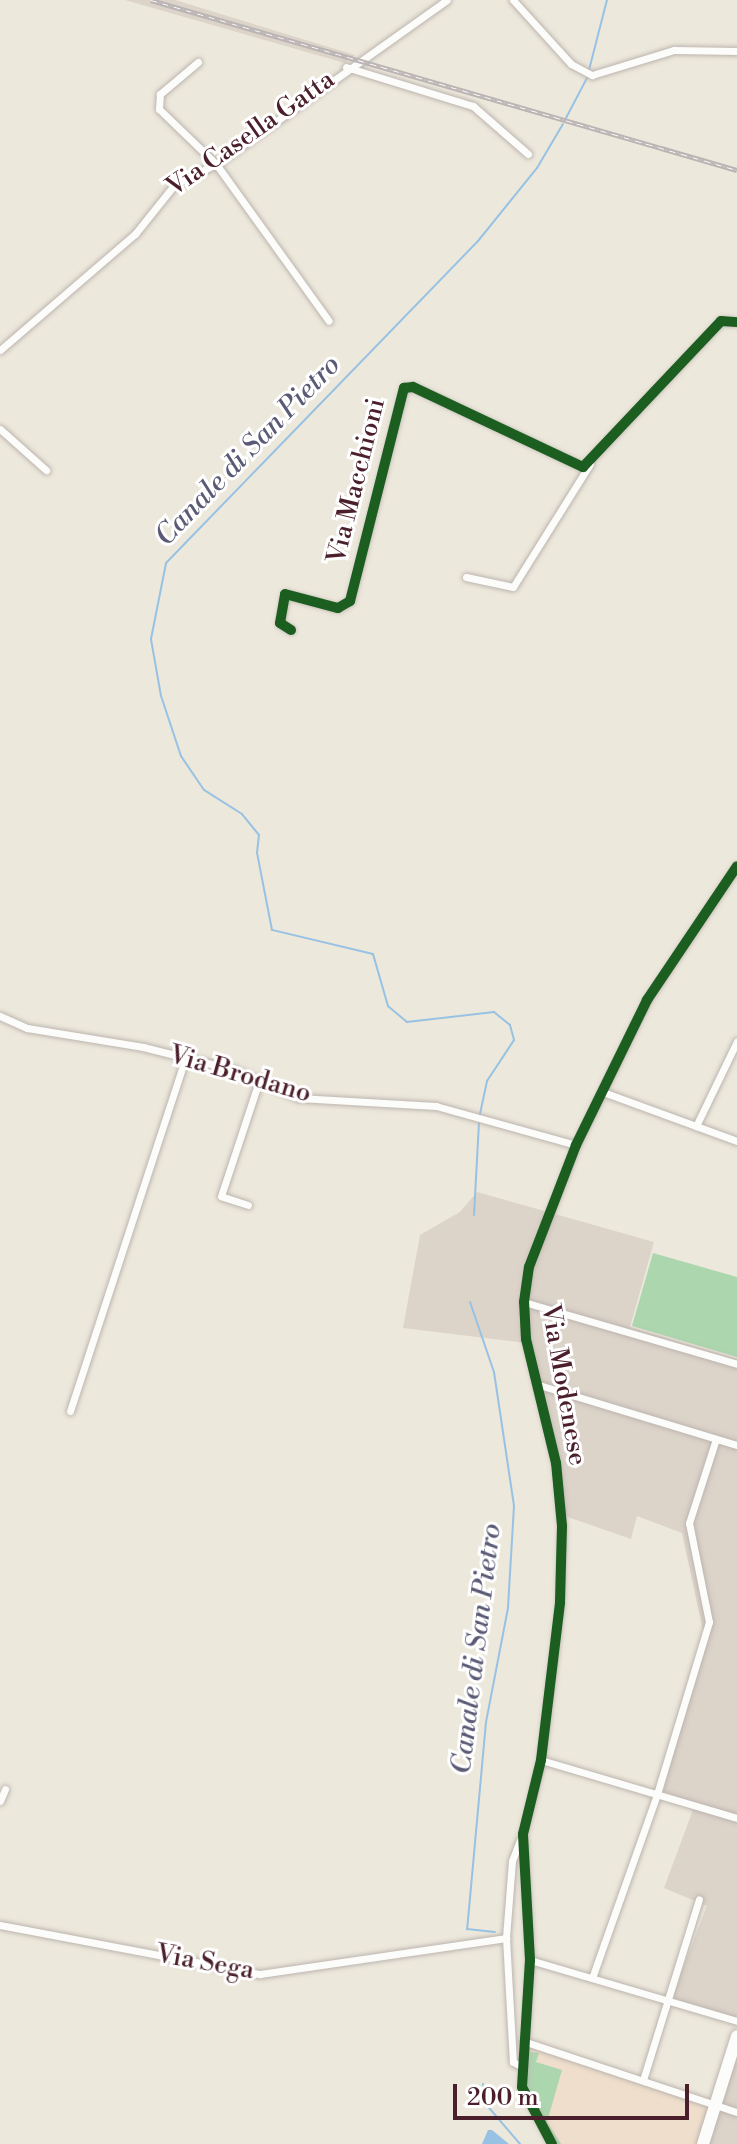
<!DOCTYPE html>
<style>
body{margin:0}
#map{position:relative;width:737px;height:2144px;overflow:hidden;background:#ede8dc;font-family:"Libre Bodoni",serif}
div>[style]{position:absolute}
[style*='--x']{left:calc(var(--x)*1px);top:calc(var(--y)*1px);width:calc(var(--w)*1px);rotate:calc(var(--a)*1deg)}
.built>*{inset:0;background:#efdecb}
.industrial>*{inset:0;background:#dcd3c9}
.green>*{inset:0;background:#acd6ae}
.water>*{inset:0;background:#98c2e3}
.stream>*{height:2px;margin:-1px;padding:0 1px;transform-origin:1px;border-radius:1px;background:#98c2e3}
.roads{filter:drop-shadow(0 0 2px #bcb5af) drop-shadow(0 0 2px #bcb5af)}
.minor>*{height:7px;margin:-3.5px;padding:0 3.5px;transform-origin:3.5px;border-radius:3.5px;background:#fcfcfa}
.primary>*{height:12px;margin:-6px;padding:0 6px;transform-origin:6px;border-radius:6px;background:#fcfcfa}
.rail>*{height:5px;margin-top:-2.5px;transform-origin:0;background:repeating-linear-gradient(90deg,#fff 0 6px,#bab4b4 0 12px);box-sizing:border-box;border-block:2px solid #bab4b4}
.cycleway>*{height:10px;margin:-5px;padding:0 5px;transform-origin:5px;border-radius:5px;background:#1b5e20}
span{translate:-50% -50%;white-space:nowrap;text-align:center;line-height:1.15;-webkit-text-stroke:6px #fff;paint-order:stroke}
.street-label{font-size:26px;color:#4a1f2b}
.water-label{font-size:28px;color:#5a5a76;font-style:italic}
.scale{position:absolute;left:453px;top:2084px;width:236px;height:36px;box-sizing:border-box;border:4px solid #4a1f2b;border-top:0;padding-left:10px;font-size:24px;line-height:28px;white-space:nowrap;color:#4a1f2b;-webkit-text-stroke:6px #fff;paint-order:stroke}
</style>
<div id="map">
<div class="built">
<i style="clip-path:polygon(521px 2042px,714px 2107px,703px 2144px,547px 2144px,520px 2097px)"></i>
</div>
<div class="industrial">
<i style="clip-path:polygon(125px 0,175px 0,355px 55px,345px 63px)"></i>
<i style="clip-path:polygon(477px 1192px,654px 1242px,630px 1327px,737px 1359px,737px 2022px,670px 2001px,707px 1906px,664px 1888px,694px 1807px,663px 1792px,704px 1635px,682px 1533px,637px 1516px,631px 1539px,562px 1515px,527px 1343px,403px 1328px,420px 1235px,460px 1212px)"></i>
<i style="clip-path:polygon(737px 2031px,737px 2144px,703px 2144px)"></i>
</div>
<div class="green">
<i style="clip-path:polygon(653px 1253px,737px 1277px,737px 1357px,632px 1326px)"></i>
<i style="clip-path:polygon(530px 2052px,539px 2053px,536px 2062px,562px 2070px,547px 2122px,561px 2144px,554px 2144px,525px 2087px,525px 2057px)"></i>
</div>
<div class="water">
<i style="clip-path:polygon(488px 2130px,492px 2130px,509px 2144px,482px 2144px)"></i>
</div>
<div class="stream">
<i style="--x:589;--y:70;--w:72;--a:-75.6"></i>
<i style="--x:566;--y:118;--w:45;--a:-62.3"></i>
<i style="--x:480;--y:1114;--w:34;--a:-78"></i>
<i style="--x:487;--y:1081;--w:49;--a:-56.6"></i>
<i style="--x:514;--y:1040;--w:16;--a:-105"></i>
<i style="--x:510;--y:1025;--w:21;--a:-141"></i>
<i style="--x:494;--y:1012;--w:88;--a:173.4"></i>
<i style="--x:407;--y:1022;--w:25;--a:-140"></i>
<i style="--x:388;--y:1006;--w:54;--a:-106.1"></i>
<i style="--x:373;--y:954;--w:104;--a:-166.6"></i>
<i style="--x:272;--y:930;--w:78;--a:-101"></i>
<i style="--x:257;--y:853;--w:18;--a:-84"></i>
<i style="--x:259;--y:835;--w:27;--a:-129"></i>
<i style="--x:242;--y:814;--w:45;--a:-147.7"></i>
<i style="--x:204;--y:790;--w:41;--a:-124.1"></i>
<i style="--x:181;--y:756;--w:63;--a:-108.4"></i>
<i style="--x:161;--y:696;--w:58;--a:-100"></i>
<i style="--x:151;--y:639;--w:77;--a:-78.8"></i>
<i style="--x:166;--y:563;--w:448;--a:-45.9"></i>
<i style="--x:478;--y:241;--w:94;--a:-51.1"></i>
<i style="--x:537;--y:168;--w:51;--a:-59.4"></i>
<i style="--x:474;--y:1215;--w:92;--a:-86.9"></i>
<i style="--x:470;--y:1302;--w:74;--a:71.1"></i>
<i style="--x:494;--y:1372;--w:135;--a:81.5"></i>
<i style="--x:514;--y:1506;--w:102;--a:93.4"></i>
<i style="--x:508;--y:1608;--w:116;--a:100.9"></i>
<i style="--x:486;--y:1722;--w:208;--a:95.2"></i>
<i style="--x:467;--y:1929;--w:28;--a:6"></i>
<i style="--x:483;--y:2084;--w:18;--a:87"></i>
<i style="--x:484;--y:2102;--w:55;--a:49.4"></i>
</div>
<div class="roads">
<div class="minor">
<i style="--x:513;--y:0;--w:86;--a:47.8"></i>
<i style="--x:571;--y:64;--w:24;--a:28"></i>
<i style="--x:592;--y:75;--w:86;--a:-17"></i>
<i style="--x:674;--y:50;--w:63;--a:0.9"></i>
<i style="--x:198;--y:62;--w:50;--a:139.9"></i>
<i style="--x:160;--y:94;--w:15;--a:94"></i>
<i style="--x:159;--y:109;--w:79;--a:44"></i>
<i style="--x:216;--y:164;--w:193;--a:54.3"></i>
<i style="--x:346;--y:67;--w:133;--a:17.1"></i>
<i style="--x:473;--y:106;--w:73;--a:41.1"></i>
<i style="--x:0;--y:350;--w:178;--a:-40.7"></i>
<i style="--x:135;--y:234;--w:64;--a:-51.3"></i>
<i style="--x:175;--y:184;--w:46;--a:-26"></i>
<i style="--x:216;--y:164;--w:283;--a:-35.4"></i>
<i style="--x:0;--y:429;--w:62;--a:41.7"></i>
<i style="--x:466;--y:577;--w:48;--a:12"></i>
<i style="--x:513;--y:587;--w:145;--a:-58"></i>
<i style="--x:291;--y:630;--w:13;--a:-148"></i>
<i style="--x:280;--y:623;--w:29;--a:-80"></i>
<i style="--x:285;--y:594;--w:55;--a:14.8"></i>
<i style="--x:338;--y:608;--w:14;--a:-30"></i>
<i style="--x:350;--y:601;--w:220;--a:-75.8"></i>
<i style="--x:404;--y:388;--w:9;--a:-6"></i>
<i style="--x:413;--y:387;--w:188;--a:25.2"></i>
<i style="--x:583;--y:467;--w:201;--a:-46.6"></i>
<i style="--x:721;--y:321;--w:16;--a:4"></i>
<i style="--x:0;--y:1016;--w:30;--a:24"></i>
<i style="--x:27;--y:1028;--w:118;--a:9.3"></i>
<i style="--x:143;--y:1047;--w:95;--a:14"></i>
<i style="--x:235;--y:1070;--w:70;--a:23.6"></i>
<i style="--x:299;--y:1098;--w:137;--a:3.3"></i>
<i style="--x:436;--y:1106;--w:145;--a:15.6"></i>
<i style="--x:603;--y:1092;--w:143;--a:20.1"></i>
<i style="--x:696;--y:1126;--w:94;--a:-64.2"></i>
<i style="--x:248;--y:1205;--w:28;--a:-162"></i>
<i style="--x:221;--y:1196;--w:121;--a:-71.7"></i>
<i style="--x:524;--y:1302;--w:222;--a:16.2"></i>
<i style="--x:539;--y:1385;--w:207;--a:16.9"></i>
<i style="--x:70;--y:1411;--w:370;--a:-71.9"></i>
<i style="--x:541;--y:1760;--w:204;--a:16.5"></i>
<i style="--x:0;--y:1801;--w:13;--a:-67"></i>
<i style="--x:520;--y:1840;--w:22;--a:111"></i>
<i style="--x:512;--y:1861;--w:77;--a:94.5"></i>
<i style="--x:506;--y:1938;--w:124;--a:86.8"></i>
<i style="--x:513;--y:2062;--w:9;--a:27"></i>
<i style="--x:0;--y:1925;--w:265;--a:10.7"></i>
<i style="--x:260;--y:1974;--w:249;--a:-8.3"></i>
<i style="--x:530;--y:1960;--w:216;--a:16.4"></i>
<i style="--x:592;--y:1978;--w:195;--a:-70.5"></i>
<i style="--x:657;--y:1794;--w:180;--a:-73.2"></i>
<i style="--x:709;--y:1622;--w:101;--a:-101.4"></i>
<i style="--x:689;--y:1523;--w:88;--a:-72.2"></i>
<i style="--x:523;--y:2041;--w:225;--a:18.4"></i>
<i style="--x:643;--y:2080;--w:189;--a:-72.8"></i>
<i style="--x:552;--y:2144;--w:64;--a:-117.8"></i>
<i style="--x:522;--y:2087;--w:127;--a:-86.4"></i>
<i style="--x:530;--y:1960;--w:126;--a:-93.2"></i>
<i style="--x:523;--y:1834;--w:76;--a:-76.3"></i>
<i style="--x:541;--y:1760;--w:159;--a:-83.1"></i>
<i style="--x:560;--y:1602;--w:76;--a:-88.5"></i>
<i style="--x:562;--y:1526;--w:63;--a:-95.4"></i>
<i style="--x:556;--y:1463;--w:128;--a:-103.6"></i>
<i style="--x:526;--y:1339;--w:37;--a:-93"></i>
<i style="--x:524;--y:1302;--w:35;--a:-82"></i>
<i style="--x:529;--y:1267;--w:131;--a:-68.9"></i>
<i style="--x:576;--y:1145;--w:161;--a:-63.9"></i>
<i style="--x:647;--y:1000;--w:161;--a:-56.1"></i>
</div>
<div class="primary">
<i style="--x:703;--y:2144;--w:113;--a:-72.5"></i>
</div>
</div>
<div class="rail">
<i style="--x:151;--y:0;--w:610;--a:16.18"></i>
</div>
<div class="cycleway">
<i style="--x:291;--y:630;--w:13;--a:-148"></i>
<i style="--x:280;--y:623;--w:29;--a:-80"></i>
<i style="--x:285;--y:594;--w:55;--a:14.8"></i>
<i style="--x:338;--y:608;--w:14;--a:-30"></i>
<i style="--x:350;--y:601;--w:220;--a:-75.8"></i>
<i style="--x:404;--y:388;--w:9;--a:-6"></i>
<i style="--x:413;--y:387;--w:188;--a:25.2"></i>
<i style="--x:583;--y:467;--w:201;--a:-46.6"></i>
<i style="--x:721;--y:321;--w:16;--a:4"></i>
<i style="--x:552;--y:2144;--w:64;--a:-117.8"></i>
<i style="--x:522;--y:2087;--w:127;--a:-86.4"></i>
<i style="--x:530;--y:1960;--w:126;--a:-93.2"></i>
<i style="--x:523;--y:1834;--w:76;--a:-76.3"></i>
<i style="--x:541;--y:1760;--w:159;--a:-83.1"></i>
<i style="--x:560;--y:1602;--w:76;--a:-88.5"></i>
<i style="--x:562;--y:1526;--w:63;--a:-95.4"></i>
<i style="--x:556;--y:1463;--w:128;--a:-103.6"></i>
<i style="--x:526;--y:1339;--w:37;--a:-93"></i>
<i style="--x:524;--y:1302;--w:35;--a:-82"></i>
<i style="--x:529;--y:1267;--w:131;--a:-68.9"></i>
<i style="--x:576;--y:1145;--w:161;--a:-63.9"></i>
<i style="--x:647;--y:1000;--w:161;--a:-56.1"></i>
</div>
<div class="street-label">
<span style="left:251px;top:134px;rotate:-35deg">Via Casella Gatta</span>
<span style="left:357px;top:481px;rotate:-76deg">Via Macchioni</span>
<span style="left:240px;top:1075px;rotate:16deg">Via Brodano</span>
<span style="left:563px;top:1385px;rotate:80deg">Via Modenese</span>
<span style="left:205px;top:1963px;rotate:10deg">Via Sega</span>
</div>
<div class="water-label">
<span style="left:248px;top:451px;rotate:-46deg">Canale di San Pietro</span>
<span style="left:477px;top:1649px;rotate:-83deg">Canale di San Pietro</span>
</div>
<div class="scale">200 m</div>
</div>
